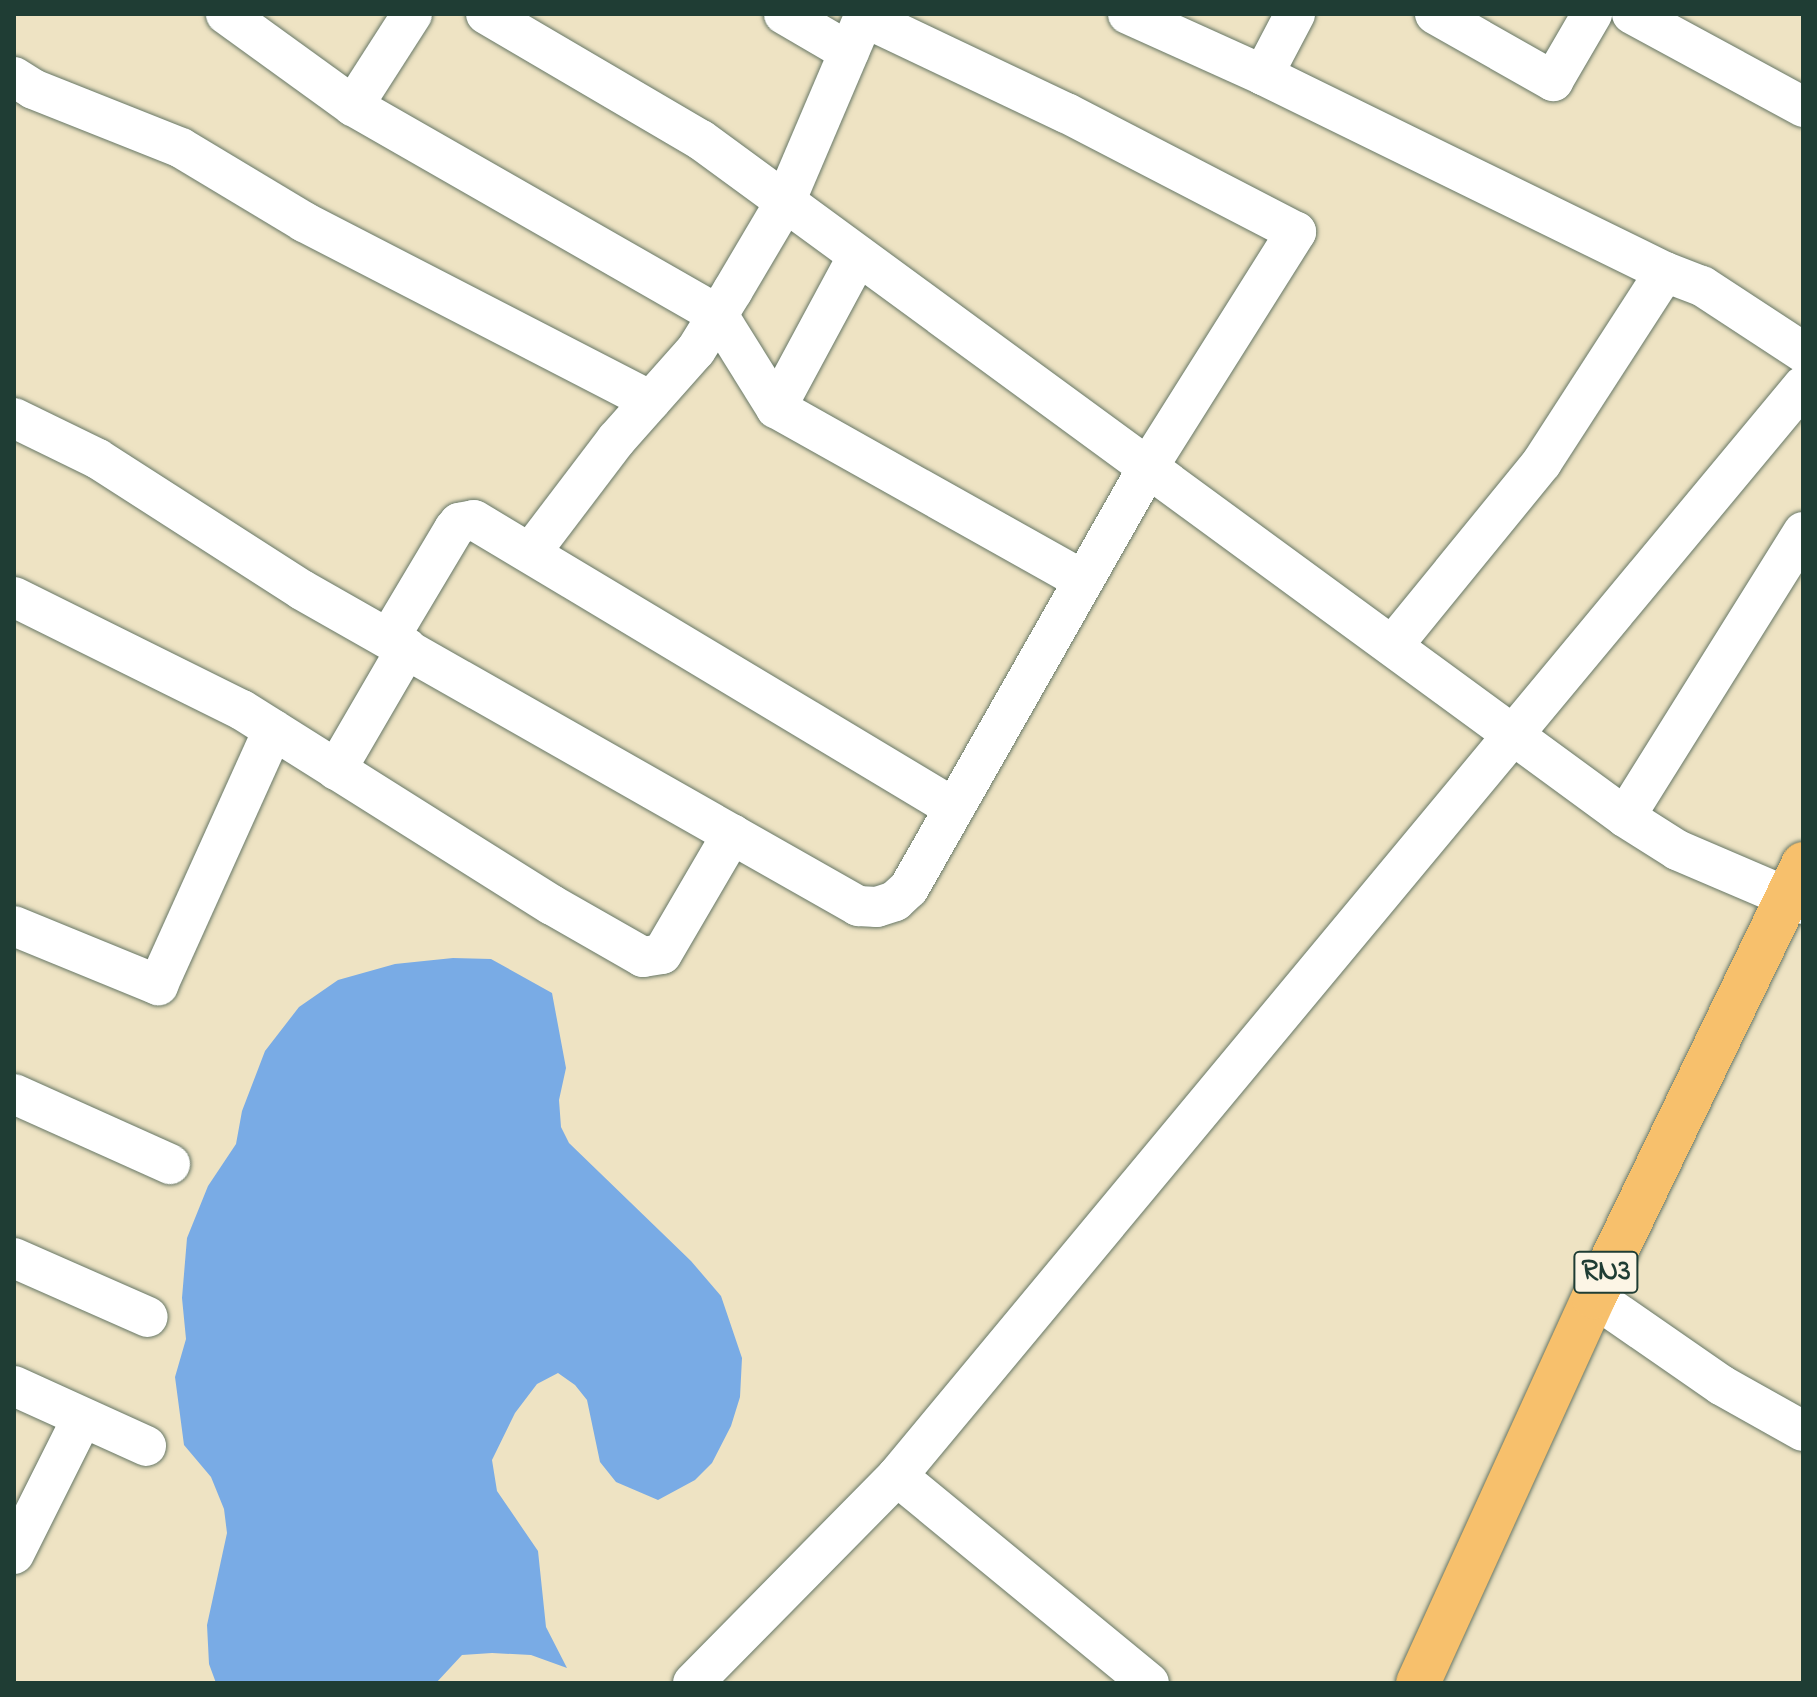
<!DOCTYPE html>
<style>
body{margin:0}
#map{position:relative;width:1817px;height:1697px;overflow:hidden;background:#eee3c3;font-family:"Indie Flower",sans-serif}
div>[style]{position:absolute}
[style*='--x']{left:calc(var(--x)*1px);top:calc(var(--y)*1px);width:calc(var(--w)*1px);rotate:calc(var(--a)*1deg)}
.water>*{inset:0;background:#79abe5}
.roads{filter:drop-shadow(0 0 2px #677766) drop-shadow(0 0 2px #677766)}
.minor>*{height:40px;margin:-20px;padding:0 20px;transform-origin:20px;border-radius:20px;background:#fff}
.trunk>*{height:44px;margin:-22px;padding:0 22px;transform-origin:22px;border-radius:22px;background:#f7c06c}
span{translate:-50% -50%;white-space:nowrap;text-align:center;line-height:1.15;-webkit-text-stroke:7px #fcf5e5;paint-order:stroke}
.shield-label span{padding:2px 6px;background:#fcf5e5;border:2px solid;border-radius:6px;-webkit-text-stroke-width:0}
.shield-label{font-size:30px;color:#1f3d34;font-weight:700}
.frame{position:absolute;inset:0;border:16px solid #1f3d34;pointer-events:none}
</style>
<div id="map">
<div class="water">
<i style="clip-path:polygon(453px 958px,491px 959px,552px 993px,566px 1068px,559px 1100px,561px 1127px,569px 1143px,691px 1261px,721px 1296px,742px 1358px,740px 1397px,731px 1426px,712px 1463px,695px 1480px,658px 1500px,616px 1482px,600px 1462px,587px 1400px,575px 1385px,558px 1373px,537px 1384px,515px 1413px,492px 1460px,497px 1491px,538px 1551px,546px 1627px,567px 1668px,531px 1655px,492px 1653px,462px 1655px,436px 1683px,216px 1683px,209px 1664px,207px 1625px,227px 1533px,224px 1509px,211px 1477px,184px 1445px,175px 1377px,186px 1339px,182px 1298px,187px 1238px,208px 1186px,236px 1144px,242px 1111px,265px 1051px,299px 1007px,338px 980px,395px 964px)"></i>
</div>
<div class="roads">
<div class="minor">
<i style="--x:226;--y:14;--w:157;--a:35.9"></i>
<i style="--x:353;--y:106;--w:421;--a:29.8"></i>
<i style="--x:718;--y:315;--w:110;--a:58.1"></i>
<i style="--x:776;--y:408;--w:351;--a:29.3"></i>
<i style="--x:486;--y:14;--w:249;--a:30.4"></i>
<i style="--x:701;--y:140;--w:1145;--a:36.23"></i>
<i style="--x:1625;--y:817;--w:62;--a:32.4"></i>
<i style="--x:1677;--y:850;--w:137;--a:23.2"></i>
<i style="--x:784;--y:14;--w:75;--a:30.3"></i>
<i style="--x:1128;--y:14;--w:148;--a:24.3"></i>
<i style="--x:1263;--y:75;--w:448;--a:26.1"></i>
<i style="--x:1665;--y:272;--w:40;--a:21"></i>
<i style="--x:1702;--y:286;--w:121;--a:33.2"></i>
<i style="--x:1435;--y:14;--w:136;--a:29.6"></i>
<i style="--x:1553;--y:81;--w:78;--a:-59.8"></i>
<i style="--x:1632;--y:14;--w:195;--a:28.5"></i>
<i style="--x:1263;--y:75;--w:69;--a:-62.3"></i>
<i style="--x:14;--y:77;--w:22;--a:32"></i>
<i style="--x:33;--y:89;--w:159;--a:21.7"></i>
<i style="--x:181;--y:148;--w:144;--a:31"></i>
<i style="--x:304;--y:222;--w:390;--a:27.3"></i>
<i style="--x:353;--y:106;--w:109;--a:-57.3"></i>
<i style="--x:776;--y:408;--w:173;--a:-61.7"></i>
<i style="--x:14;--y:418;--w:93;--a:26"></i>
<i style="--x:98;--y:459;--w:242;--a:32.7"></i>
<i style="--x:302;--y:590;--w:640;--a:29.61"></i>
<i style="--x:858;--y:906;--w:19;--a:3"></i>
<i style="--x:877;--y:907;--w:19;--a:-18"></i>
<i style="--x:895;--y:901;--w:19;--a:-43"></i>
<i style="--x:909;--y:888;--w:484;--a:-60.4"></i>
<i style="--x:1148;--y:467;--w:278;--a:-57.8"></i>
<i style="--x:1296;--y:232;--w:259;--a:-152.6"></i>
<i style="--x:1066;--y:113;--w:224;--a:-154.6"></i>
<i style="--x:531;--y:552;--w:141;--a:-52.8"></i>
<i style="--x:616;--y:440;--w:120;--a:-48.4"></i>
<i style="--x:696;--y:350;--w:70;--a:-58.3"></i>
<i style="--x:733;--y:290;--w:102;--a:-59.4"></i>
<i style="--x:785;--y:202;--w:204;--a:-66.9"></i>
<i style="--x:14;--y:597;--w:254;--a:26.4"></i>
<i style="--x:242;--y:710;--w:366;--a:32.2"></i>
<i style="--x:552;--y:905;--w:105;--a:29.7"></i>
<i style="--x:643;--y:957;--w:19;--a:-9"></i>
<i style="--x:662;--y:954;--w:139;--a:-59.7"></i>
<i style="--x:389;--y:638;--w:127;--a:-59.2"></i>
<i style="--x:454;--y:529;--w:8;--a:-50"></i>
<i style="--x:459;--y:523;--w:15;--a:-11"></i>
<i style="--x:474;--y:520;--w:560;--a:30.96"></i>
<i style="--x:1393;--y:645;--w:236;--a:-50.8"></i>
<i style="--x:1542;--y:462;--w:226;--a:-57.1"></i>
<i style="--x:336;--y:770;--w:141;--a:-59.8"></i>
<i style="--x:1625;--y:817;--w:336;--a:-58"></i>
<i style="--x:14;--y:926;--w:156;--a:22.3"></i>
<i style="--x:158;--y:985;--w:280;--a:-65.7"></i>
<i style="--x:14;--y:1094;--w:171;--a:24.2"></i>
<i style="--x:14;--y:1258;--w:146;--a:23.8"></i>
<i style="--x:1594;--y:1297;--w:155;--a:34.7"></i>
<i style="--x:1721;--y:1385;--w:94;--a:29.3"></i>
<i style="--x:14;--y:1386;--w:145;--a:24.4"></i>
<i style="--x:897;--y:1476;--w:1417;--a:-50.27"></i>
<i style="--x:14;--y:1554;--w:152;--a:-63.4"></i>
<i style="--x:693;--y:1683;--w:291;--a:-45.4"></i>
<i style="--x:897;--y:1476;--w:326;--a:39.4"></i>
</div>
<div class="trunk">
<i style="--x:1418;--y:1683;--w:424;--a:-65.5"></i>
<i style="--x:1594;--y:1297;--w:481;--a:-64.2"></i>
</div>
</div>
<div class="shield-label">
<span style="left:1606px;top:1272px">RN3</span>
</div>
<div class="frame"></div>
</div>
